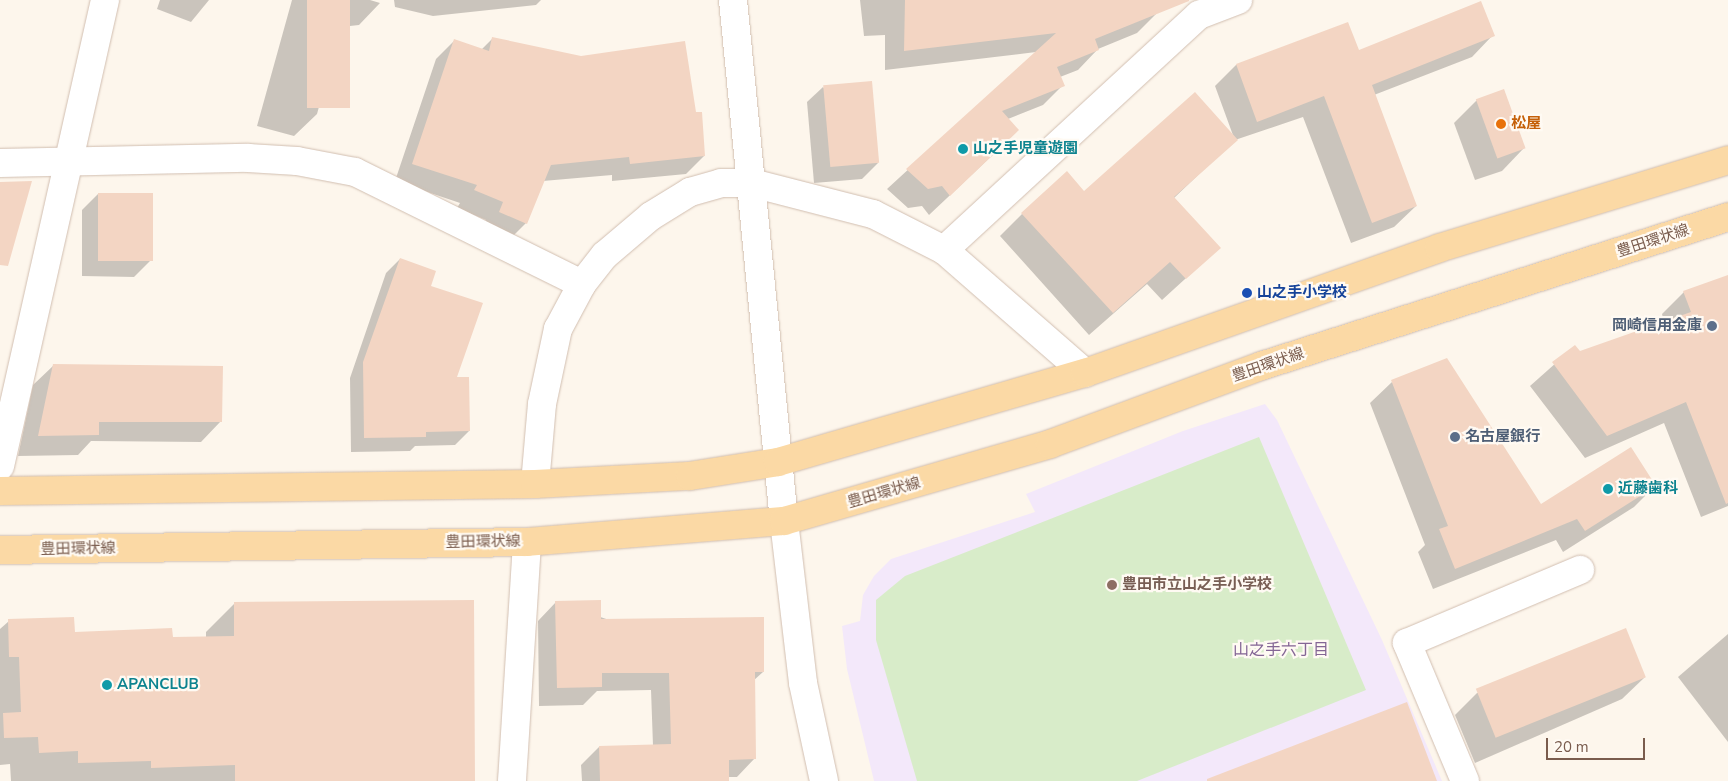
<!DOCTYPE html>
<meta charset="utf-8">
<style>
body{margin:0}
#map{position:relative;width:1728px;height:781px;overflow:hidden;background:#fdf6ec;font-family:"Nunito Sans","Noto Sans JP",sans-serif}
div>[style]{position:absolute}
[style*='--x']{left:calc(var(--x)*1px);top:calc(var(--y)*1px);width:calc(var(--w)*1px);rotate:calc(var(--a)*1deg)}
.education>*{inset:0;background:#f3e8fa}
.green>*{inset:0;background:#d8ecc9}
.shadow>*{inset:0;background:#0003}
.building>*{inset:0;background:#f3d5c3;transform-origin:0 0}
.roads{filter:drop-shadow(0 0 1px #d1beb0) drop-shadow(0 0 1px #d1beb0)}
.minor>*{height:28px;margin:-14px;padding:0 14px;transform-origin:14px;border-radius:14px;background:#fff}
.major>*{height:28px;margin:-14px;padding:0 14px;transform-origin:14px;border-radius:14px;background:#fbd9a5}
.dots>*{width:14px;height:14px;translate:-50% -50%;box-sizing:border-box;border:2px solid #fffaf3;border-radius:50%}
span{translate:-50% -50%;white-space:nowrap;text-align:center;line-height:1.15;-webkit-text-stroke:4.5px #fffaf3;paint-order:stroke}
.food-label{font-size:15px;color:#c56008;font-weight:700}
.left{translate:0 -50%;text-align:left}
.culture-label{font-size:15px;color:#0d838f;font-weight:700}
.street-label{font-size:15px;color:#7a5c4d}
.transit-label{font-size:15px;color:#164399;font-weight:700}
.service-label{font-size:15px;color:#4e5e75;font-weight:700}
.right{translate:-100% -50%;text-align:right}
.education-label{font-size:15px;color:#785e54;font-weight:700}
.neighbourhood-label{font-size:16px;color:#846695}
.scale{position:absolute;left:1546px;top:738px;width:99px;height:22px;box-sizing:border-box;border:2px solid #7a5c4d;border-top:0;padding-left:6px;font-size:15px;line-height:18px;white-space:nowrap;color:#7a5c4d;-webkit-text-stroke:4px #fffaf3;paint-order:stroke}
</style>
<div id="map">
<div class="education">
<i style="clip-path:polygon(1265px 404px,1277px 420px,1382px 640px,1442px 781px,874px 781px,847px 669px,842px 626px,860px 621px,863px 595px,874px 576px,891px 559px,1035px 512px,1026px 494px,1183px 431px)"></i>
</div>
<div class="green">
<i style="clip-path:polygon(1259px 437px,1366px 690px,1137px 781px,917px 781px,876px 640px,876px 600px,905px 576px)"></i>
</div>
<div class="shadow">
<i style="clip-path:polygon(160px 0,209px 0,191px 22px,157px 9px)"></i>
<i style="clip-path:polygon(292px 0,370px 0,380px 3px,359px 25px,341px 27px,317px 114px,294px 136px,257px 126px)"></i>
<i style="clip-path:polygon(394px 0,541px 0,536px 5px,433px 16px,395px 7px)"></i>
<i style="clip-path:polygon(860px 0,1152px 0,1157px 13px,1137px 33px,1098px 49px,1078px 70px,1060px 77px,1063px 85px,1043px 105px,1008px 119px,998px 150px,929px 215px,922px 206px,908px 208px,887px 189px,1036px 52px,885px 70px,885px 35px,864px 36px)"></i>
<i style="clip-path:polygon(1493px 35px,1472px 57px,1374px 95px,1416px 206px,1394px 227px,1351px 243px,1303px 117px,1235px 140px,1174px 198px,1219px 248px,1162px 300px,1147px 284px,1089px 335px,1000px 236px,1022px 214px,1234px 138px,1215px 86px,1236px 65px)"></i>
<i style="clip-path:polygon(493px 38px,695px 113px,704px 156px,686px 174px,612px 181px,612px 175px,543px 181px,526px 223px,508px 241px,482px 230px,486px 220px,457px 208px,460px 203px,395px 181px,436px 59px,454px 41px,481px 50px)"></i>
<i style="clip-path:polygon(823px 87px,878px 163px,862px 179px,814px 183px,807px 102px)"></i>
<i style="clip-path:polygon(1477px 100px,1524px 148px,1502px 171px,1475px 180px,1454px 123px)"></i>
<i style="clip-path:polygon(98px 194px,150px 261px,134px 277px,82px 276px,82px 210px)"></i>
<i style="clip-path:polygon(400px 259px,429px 287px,469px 431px,455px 445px,415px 446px,410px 451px,351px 452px,350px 378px,386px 273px)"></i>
<i style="clip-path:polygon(1728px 276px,1728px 506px,1701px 517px,1664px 423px,1585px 458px,1530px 386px,1575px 346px,1580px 353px,1664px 322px,1662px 314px,1684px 292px)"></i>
<i style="clip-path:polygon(54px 365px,221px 421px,201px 442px,91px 441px,78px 455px,18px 456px,33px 385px)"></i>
<i style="clip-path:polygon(1392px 382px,1541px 506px,1655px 486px,1634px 507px,1563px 552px,1556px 540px,1433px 589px,1418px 552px,1425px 545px,1370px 403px)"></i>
<i style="clip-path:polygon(556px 602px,763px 672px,753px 681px,755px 758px,737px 777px,728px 777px,728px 781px,582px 781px,581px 765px,599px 747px,653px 746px,651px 690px,597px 691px,583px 705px,539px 706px,538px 621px)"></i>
<i style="clip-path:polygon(234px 604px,474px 781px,11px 781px,10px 764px,0 765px,0 629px,9px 621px,74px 634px,206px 638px,206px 632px)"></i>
<i style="clip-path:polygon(1728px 634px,1728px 742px,1678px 677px)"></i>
<i style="clip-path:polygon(1645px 677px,1622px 699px,1475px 763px,1455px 715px,1477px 693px)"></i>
</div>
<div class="building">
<i style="left:307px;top:0;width:43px;height:108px"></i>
<i style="clip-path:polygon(905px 0,1189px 0,1189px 1px,1095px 39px,1099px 50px,1057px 67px,1065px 86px,1002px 111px,1019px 130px,950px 196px,942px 186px,928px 189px,906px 169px,1056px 33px,904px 51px)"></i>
<i style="clip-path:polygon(1481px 1px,1495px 36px,1372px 85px,1417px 206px,1372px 223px,1324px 96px,1257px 122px,1236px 64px,1348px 22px,1359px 50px)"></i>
<i style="clip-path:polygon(492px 37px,581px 56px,685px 41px,696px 112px,702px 112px,705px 156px,630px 164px,629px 157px,551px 165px,527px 224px,499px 212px,503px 202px,474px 190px,477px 185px,412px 164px,454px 39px,489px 51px)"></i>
<i style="left:872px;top:81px;width:82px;height:49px;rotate:85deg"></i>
<i style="left:1504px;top:89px;width:63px;height:30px;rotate:70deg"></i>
<i style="clip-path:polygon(1195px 92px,1238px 140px,1174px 197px,1221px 248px,1186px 279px,1170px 262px,1113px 313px,1021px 213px,1067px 171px,1084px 191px)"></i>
<i style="clip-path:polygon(32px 181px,8px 266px,0 265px,0 182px)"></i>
<i style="left:98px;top:193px;width:55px;height:68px"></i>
<i style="clip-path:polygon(400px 258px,436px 271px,431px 286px,483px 303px,457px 377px,469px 377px,470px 431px,426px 432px,426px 437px,364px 438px,363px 362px)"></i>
<i style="clip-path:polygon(1728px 275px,1728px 503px,1726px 504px,1686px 402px,1607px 436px,1552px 362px,1575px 345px,1580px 351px,1691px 312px,1683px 291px)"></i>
<i style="clip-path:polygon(1447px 358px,1541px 504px,1631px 447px,1656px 486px,1585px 531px,1577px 519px,1455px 569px,1439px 529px,1448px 526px,1391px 380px)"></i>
<i style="clip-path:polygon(53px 364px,223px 366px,222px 422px,99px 422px,99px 435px,38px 436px)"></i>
<i style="clip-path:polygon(474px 600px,475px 781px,235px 781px,235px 765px,151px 768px,151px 761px,78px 763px,78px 751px,39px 753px,38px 737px,4px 738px,3px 713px,21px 712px,19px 657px,9px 657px,8px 619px,74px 617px,75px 632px,172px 628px,173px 637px,234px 636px,234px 602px)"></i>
<i style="clip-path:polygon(601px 600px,601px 619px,764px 617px,764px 672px,755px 672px,756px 759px,729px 760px,729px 781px,600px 781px,599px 746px,671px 744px,669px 673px,602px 673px,602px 687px,557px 688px,555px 601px)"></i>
<i style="left:1626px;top:628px;width:53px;height:162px;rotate:68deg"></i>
<i style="clip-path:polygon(1407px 702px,1437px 781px,1207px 781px,1207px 779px)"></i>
</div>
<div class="roads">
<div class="minor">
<i style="--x:733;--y:0;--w:523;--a:84.41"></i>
<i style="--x:784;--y:521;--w:163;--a:83.3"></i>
<i style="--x:803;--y:683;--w:100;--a:77.9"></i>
<i style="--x:0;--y:163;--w:248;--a:-1.2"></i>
<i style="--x:248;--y:158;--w:49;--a:3.5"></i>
<i style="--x:297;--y:161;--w:59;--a:10.7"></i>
<i style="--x:355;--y:172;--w:253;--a:26.3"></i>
<i style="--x:944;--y:250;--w:347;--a:-42.7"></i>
<i style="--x:1199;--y:15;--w:42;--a:-21"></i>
<i style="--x:0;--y:466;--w:478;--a:-77.3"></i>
<i style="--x:535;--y:484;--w:80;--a:-85"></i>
<i style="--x:542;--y:404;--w:77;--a:-78"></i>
<i style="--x:558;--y:329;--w:51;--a:-61.9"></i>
<i style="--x:582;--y:284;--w:37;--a:-52"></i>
<i style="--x:605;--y:255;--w:60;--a:-40.3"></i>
<i style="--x:651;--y:216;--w:46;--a:-31.6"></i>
<i style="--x:690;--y:192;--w:32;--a:-16"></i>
<i style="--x:721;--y:183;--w:31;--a:0"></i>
<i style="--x:752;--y:183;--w:125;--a:14.4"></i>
<i style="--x:873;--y:214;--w:80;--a:26.9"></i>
<i style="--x:944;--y:250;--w:187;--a:41.1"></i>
<i style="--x:512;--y:781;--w:239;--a:-86.4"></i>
<i style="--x:1465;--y:781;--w:150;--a:-112.8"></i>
<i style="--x:1407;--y:643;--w:188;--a:-22.9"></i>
</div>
<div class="major">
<i style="--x:0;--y:491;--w:535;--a:-0.75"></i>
<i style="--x:535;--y:484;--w:155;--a:-3"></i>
<i style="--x:690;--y:476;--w:89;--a:-9"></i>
<i style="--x:778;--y:462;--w:320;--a:-16.2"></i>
<i style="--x:1085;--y:373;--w:375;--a:-19.4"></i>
<i style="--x:1439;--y:248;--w:302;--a:-16.9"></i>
<i style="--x:0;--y:550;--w:527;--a:-0.87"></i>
<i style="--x:527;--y:542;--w:258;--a:-4.7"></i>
<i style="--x:784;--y:521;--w:277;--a:-16.1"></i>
<i style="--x:1050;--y:444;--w:225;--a:-20.3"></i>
<i style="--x:1261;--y:366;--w:490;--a:-17.7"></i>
</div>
</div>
<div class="dots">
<i style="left:1501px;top:124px;background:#e8710a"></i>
<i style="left:963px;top:149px;background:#0f9aa8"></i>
<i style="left:1247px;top:293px;background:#1a4fb4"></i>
<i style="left:1712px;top:326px;background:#5c6f8a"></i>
<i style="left:1455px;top:437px;background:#5c6f8a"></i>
<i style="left:1608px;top:489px;background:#0f9aa8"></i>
<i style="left:1112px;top:585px;background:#8d6e63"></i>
<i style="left:107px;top:685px;background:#0f9aa8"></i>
</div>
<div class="food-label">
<span class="left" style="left:1511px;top:124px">松屋</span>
</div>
<div class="culture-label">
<span class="left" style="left:973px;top:149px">山之手児童遊園</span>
<span class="left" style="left:1618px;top:489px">近藤歯科</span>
<span class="left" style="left:117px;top:685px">APANCLUB</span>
</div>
<div class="street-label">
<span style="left:1653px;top:241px;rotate:-18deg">豊田環状線</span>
<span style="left:1268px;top:365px;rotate:-19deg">豊田環状線</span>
<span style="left:884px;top:493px;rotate:-16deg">豊田環状線</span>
<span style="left:483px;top:542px;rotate:-1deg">豊田環状線</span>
<span style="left:78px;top:549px;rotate:-1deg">豊田環状線</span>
</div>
<div class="transit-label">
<span class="left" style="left:1257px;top:293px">山之手小学校</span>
</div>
<div class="service-label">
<span class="right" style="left:1702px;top:326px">岡崎信用金庫</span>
<span class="left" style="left:1465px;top:437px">名古屋銀行</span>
</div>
<div class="education-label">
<span class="left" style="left:1122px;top:585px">豊田市立山之手小学校</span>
</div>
<div class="neighbourhood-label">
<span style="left:1281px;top:650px">山之手六丁目</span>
</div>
<div class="scale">20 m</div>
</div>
